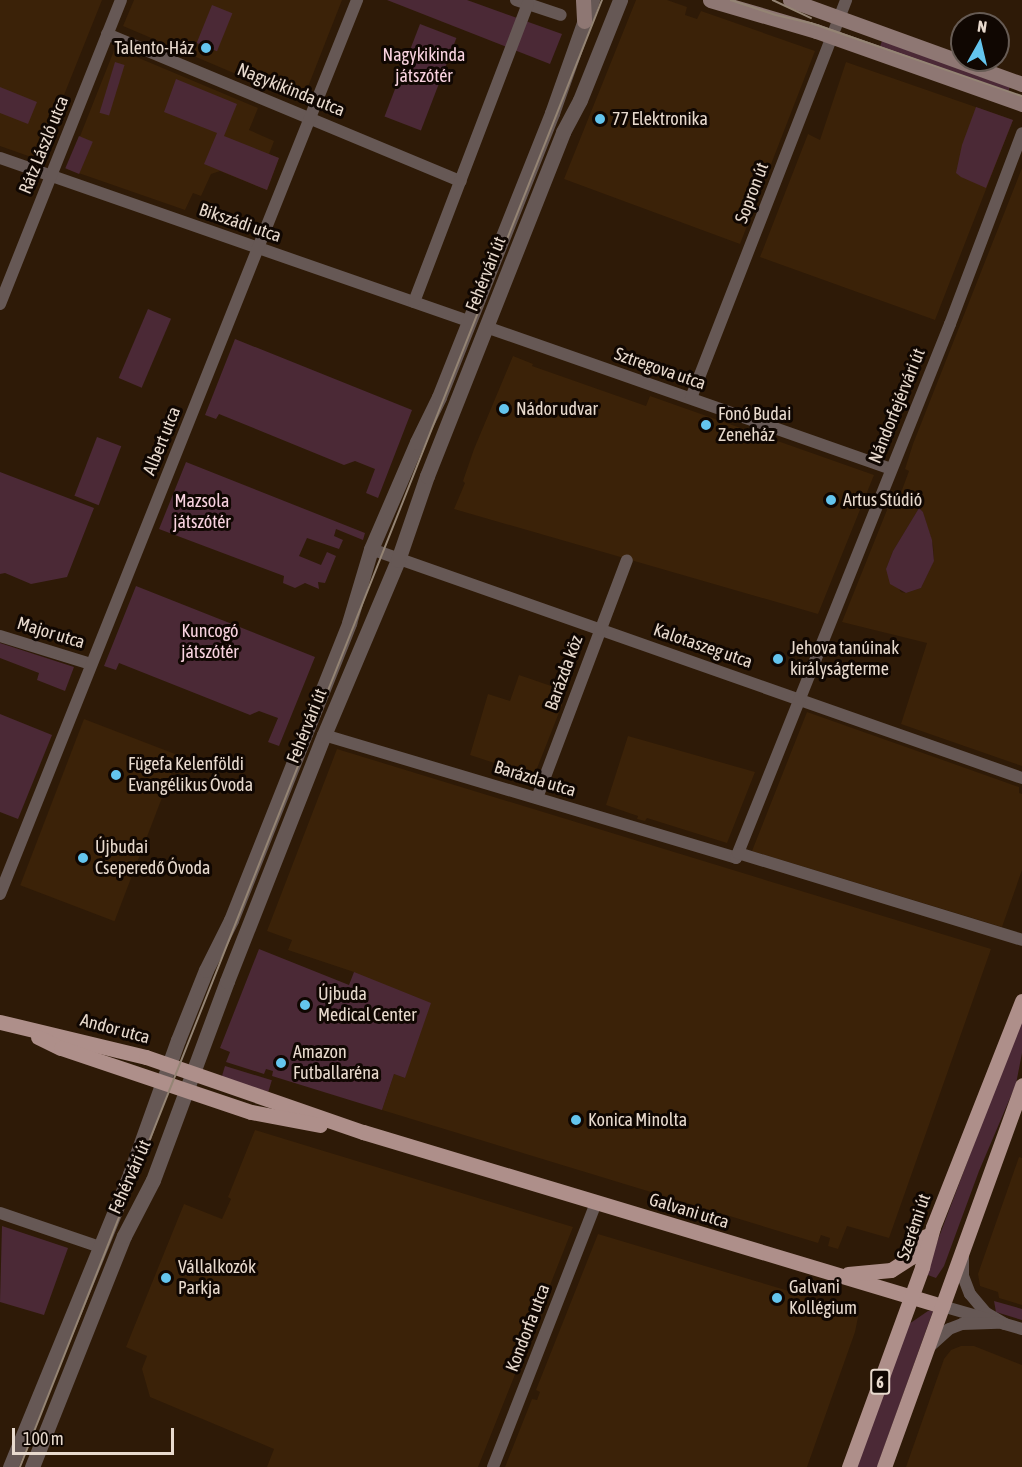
<!DOCTYPE html>
<meta charset="utf-8">
<style>
body{margin:0}
#map{position:relative;width:1022px;height:1467px;overflow:hidden;background:#2e1a07;font-family:"Asap Condensed",sans-serif}
div>[style]{position:absolute}
[style*='--x']{left:calc(var(--x)*1px);top:calc(var(--y)*1px);width:calc(var(--w)*1px);rotate:calc(var(--a)*1deg)}
.built>*{inset:0;background:#3b2208;transform-origin:0 0}
.green>*{inset:0;background:#4b2936;transform-origin:0 0}
.minor>*{height:12px;margin:-6px;padding:0 6px;transform-origin:6px;border-radius:6px;background:#665855}
.tertiary>*{height:15px;margin:-7.5px;padding:0 7.5px;transform-origin:7.5px;border-radius:7.5px;background:#665855}
.secondary>*{height:15px;margin:-7.5px;padding:0 7.5px;transform-origin:7.5px;border-radius:7.5px;background:#8e7773}
.primary>*{height:15px;margin:-7.5px;padding:0 7.5px;transform-origin:7.5px;border-radius:7.5px;background:#ae8f8a}
.tram>*{height:1.5px;margin:-0.75px;padding:0 0.75px;transform-origin:0.75px;border-radius:0.75px;background:#948474}
.dots>*{width:16px;height:16px;translate:-50% -50%;box-sizing:border-box;border:3px solid #100702;border-radius:50%}
span{translate:-50% -50%;white-space:nowrap;text-align:center;line-height:1.15;-webkit-text-stroke:6px #100702;paint-order:stroke}
.shield-label span{padding:2px 4px;background:#100702;border:2px solid;border-radius:4px;-webkit-text-stroke-width:0}
.shield-label{font-size:16px;color:#e8dace;font-weight:700}
.poi-label{font-size:18px;color:#e8dace}
.right{translate:-100% -50%;text-align:right}
.left{translate:0 -50%;text-align:left}
.park-label{font-size:18px;color:#f9d3e0}
.street-label{font-size:18px;color:#e8dace}
.north{position:absolute;left:950px;top:12px;width:60px;height:60px;box-sizing:border-box;background:#100702;border:2px solid #665b54;border-radius:50%;rotate:8deg;font-size:16px;font-weight:700;line-height:24px;text-align:center;color:#e8dace}
.north::after{content:'';display:block;margin:auto;width:21px;height:27px;background:#64c5ee;clip-path:polygon(50% 0,100% 100%,50% 72%,0 100%)}
.scale{position:absolute;left:12px;top:1428px;width:162px;height:27px;box-sizing:border-box;border:3px solid #e8dace;border-top:0;padding-left:8px;font-size:18px;line-height:21px;white-space:nowrap;color:#e8dace;-webkit-text-stroke:4px #100702;paint-order:stroke}
</style>
<div id="map">
<div class="built">
<i style="clip-path:polygon(0 0,102px 0,40px 155px,34px 158px,0 146px)"></i>
<i style="clip-path:polygon(134px 0,342px 0,302px 102px,123px 26px)"></i>
<i style="clip-path:polygon(636px 0,667px 0,687px 7px,685px 15px,697px 19px,701px 11px,815px 51px,740px 244px,564px 179px)"></i>
<i style="clip-path:polygon(115px 48px,258px 108px,249px 130px,274px 141px,269px 154px,279px 158px,267px 190px,220px 171px,211px 174px,201px 196px,193px 193px,185px 210px,67px 169px)"></i>
<i style="clip-path:polygon(846px 62px,1013px 120px,935px 320px,760px 257px,808px 134px,820px 140px)"></i>
<i style="clip-path:polygon(evenodd,1022px 168px,1022px 766px,901px 724px,927px 643px,842px 622px,891px 500px,895px 501px,902px 490px,909px 471px,905px 469px,913px 444px,1022px 168px,919px 508px,923px 512px,933px 545px,934px 560px,921px 588px,906px 593px,901px 592px,886px 569px,893px 551px,919px 508px)"></i>
<i style="clip-path:polygon(513px 356px,533px 364px,532px 366px,646px 406px,650px 396px,874px 475px,818px 614px,454px 509px,465px 483px,463px 481px,474px 449px)"></i>
<i style="clip-path:polygon(519px 675px,560px 689px,555px 701px,562px 705px,534px 776px,470px 755px,488px 694px,510px 701px)"></i>
<i style="clip-path:polygon(807px 712px,1019px 787px,1019px 793px,1022px 794px,1022px 870px,1002px 927px,752px 851px)"></i>
<i style="left:84px;top:719px;width:101px;height:178px;rotate:21deg"></i>
<i style="clip-path:polygon(628px 736px,755px 772px,727px 843px,647px 818px,645px 821px,637px 819px,638px 816px,606px 805px)"></i>
<i style="clip-path:polygon(337px 749px,991px 949px,889px 1238px,847px 1226px,838px 1249px,828px 1246px,830px 1238px,821px 1235px,818px 1243px,382px 1110px,394px 1074px,405px 1078px,354px 972px,288px 950px,292px 940px,267px 931px)"></i>
<i style="clip-path:polygon(255px 1130px,573px 1227px,543px 1303px,535px 1306px,530px 1319px,534px 1327px,478px 1467px,267px 1467px,274px 1449px,150px 1397px,142px 1369px,147px 1356px,126px 1347px,184px 1204px,222px 1219px,231px 1199px,228px 1197px)"></i>
<i style="clip-path:polygon(1019px 1157px,1022px 1158px,1022px 1305px,999px 1298px,998px 1292px,980px 1286px,978px 1274px)"></i>
<i style="clip-path:polygon(598px 1234px,859px 1312px,855px 1332px,807px 1467px,505px 1467px,532px 1399px,537px 1400px,540px 1392px,536px 1390px)"></i>
<i style="clip-path:polygon(961px 1346px,974px 1346px,1022px 1365px,1022px 1467px,906px 1467px,944px 1359px,951px 1350px)"></i>
</div>
<div class="green">
<i style="clip-path:polygon(387px 0,467px 0,562px 34px,550px 64px)"></i>
<i style="left:212px;top:5px;width:22px;height:41px;rotate:22deg"></i>
<i style="left:420px;top:24px;width:39px;height:99px;rotate:21deg"></i>
<i style="clip-path:polygon(882px 41px,1010px 86px,1008px 93px,879px 49px)"></i>
<i style="left:115px;top:62px;width:10px;height:53px;rotate:17deg"></i>
<i style="clip-path:polygon(176px 79px,237px 104px,224px 136px,279px 158px,267px 190px,204px 164px,217px 133px,164px 112px)"></i>
<i style="clip-path:polygon(0 87px,37px 102px,28px 124px,0 113px)"></i>
<i style="clip-path:polygon(976px 107px,1013px 120px,986px 188px,961px 177px,956px 173px,962px 145px)"></i>
<i style="left:79px;top:136px;width:15px;height:35px;rotate:23deg"></i>
<i style="left:148px;top:309px;width:25px;height:75px;rotate:23deg"></i>
<i style="clip-path:polygon(235px 339px,412px 410px,378px 498px,366px 493px,375px 469px,355px 461px,344px 465px,219px 414px,216px 419px,205px 415px)"></i>
<i style="left:97px;top:437px;width:26px;height:63px;rotate:21deg"></i>
<i style="clip-path:polygon(186px 462px,365px 533px,363px 540px,336px 529px,334px 536px,343px 540px,339px 549px,307px 538px,299px 556px,321px 565px,327px 552px,336px 556px,325px 583px,318px 582px,319px 589px,305px 583px,295px 588px,283px 583px,284px 576px,159px 529px)"></i>
<i style="clip-path:polygon(0 472px,94px 508px,67px 577px,31px 584px,5px 573px,0 574px)"></i>
<i style="clip-path:polygon(919px 508px,923px 512px,932px 540px,934px 561px,921px 588px,906px 593px,890px 584px,886px 569px,893px 551px)"></i>
<i style="clip-path:polygon(136px 586px,315px 657px,279px 746px,268px 742px,278px 718px,259px 711px,250px 715px,119px 663px,116px 670px,104px 666px)"></i>
<i style="clip-path:polygon(0 643px,74px 667px,65px 691px,37px 680px,39px 673px,0 658px)"></i>
<i style="clip-path:polygon(0 714px,52px 735px,18px 819px,0 812px)"></i>
<i style="clip-path:polygon(259px 949px,349px 985px,354px 972px,431px 1003px,405px 1078px,394px 1074px,382px 1110px,272px 1076px,273px 1071px,266px 1069px,264px 1074px,226px 1062px,230px 1052px,220px 1048px)"></i>
<i style="clip-path:polygon(1022px 1017px,1022px 1053px,1016px 1084px,979px 1171px,944px 1266px,936px 1278px,925px 1274px)"></i>
<i style="left:225px;top:1066px;width:49px;height:12px;rotate:17deg"></i>
<i style="clip-path:polygon(2px 1226px,68px 1248px,44px 1315px,0 1302px)"></i>
<i style="clip-path:polygon(994px 1301px,1022px 1309px,1022px 1320px,996px 1312px)"></i>
<i style="clip-path:polygon(928px 1311px,933px 1311px,877px 1467px,855px 1467px,904px 1333px,909px 1324px)"></i>
</div>
<div class="minor">
<i style="--x:516;--y:0;--w:47;--a:18.4"></i>
<i style="--x:107;--y:34;--w:383;--a:22.6"></i>
<i style="--x:0;--y:158;--w:497;--a:19.2"></i>
<i style="--x:414;--y:302;--w:319;--a:-69.1"></i>
<i style="--x:0;--y:304;--w:327;--a:-68.3"></i>
<i style="--x:486;--y:327;--w:429;--a:19.3"></i>
<i style="--x:691;--y:398;--w:427;--a:-68.7"></i>
<i style="--x:371;--y:549;--w:690;--a:19.38"></i>
<i style="--x:0;--y:636;--w:95;--a:17.1"></i>
<i style="--x:324;--y:735;--w:430;--a:16.6"></i>
<i style="--x:736;--y:858;--w:575;--a:-68.16"></i>
<i style="--x:950;--y:324;--w:204;--a:-69.3"></i>
<i style="--x:537;--y:798;--w:254;--a:-69.3"></i>
<i style="--x:738;--y:853;--w:297;--a:17"></i>
<i style="--x:0;--y:894;--w:963;--a:-68.23"></i>
<i style="--x:0;--y:1213;--w:106;--a:18.8"></i>
<i style="--x:963;--y:1257;--w:19;--a:90"></i>
<i style="--x:963;--y:1276;--w:19;--a:69"></i>
<i style="--x:970;--y:1294;--w:25;--a:50"></i>
<i style="--x:986;--y:1313;--w:22;--a:30"></i>
<i style="--x:942;--y:1306;--w:83;--a:16"></i>
<i style="--x:928;--y:1348;--w:28;--a:-42"></i>
<i style="--x:949;--y:1329;--w:14;--a:-21"></i>
<i style="--x:962;--y:1324;--w:36;--a:-2"></i>
<i style="--x:493;--y:1467;--w:283;--a:-68.7"></i>
</div>
<div class="tertiary">
<i style="--x:10;--y:1467;--w:317;--a:-67.7"></i>
<i style="--x:130;--y:1174;--w:142;--a:-70.3"></i>
<i style="--x:178;--y:1040;--w:75;--a:-68.2"></i>
<i style="--x:206;--y:970;--w:56;--a:-63.4"></i>
<i style="--x:231;--y:920;--w:320;--a:-68.3"></i>
<i style="--x:349;--y:623;--w:77;--a:-73.4"></i>
<i style="--x:371;--y:549;--w:116;--a:-66.7"></i>
<i style="--x:417;--y:442;--w:50;--a:-63.9"></i>
<i style="--x:439;--y:397;--w:306;--a:-68.3"></i>
<i style="--x:552;--y:113;--w:120;--a:-70.5"></i>
<i style="--x:32;--y:1467;--w:249;--a:-68.3"></i>
<i style="--x:124;--y:1236;--w:63;--a:-62.6"></i>
<i style="--x:153;--y:1180;--w:212;--a:-69.6"></i>
<i style="--x:227;--y:981;--w:264;--a:-68.5"></i>
<i style="--x:324;--y:735;--w:190;--a:-67.1"></i>
<i style="--x:398;--y:560;--w:89;--a:-71"></i>
<i style="--x:427;--y:476;--w:370;--a:-68.4"></i>
<i style="--x:563;--y:132;--w:36;--a:-62"></i>
<i style="--x:580;--y:100;--w:108;--a:-68.2"></i>
</div>
<div class="secondary">
<i style="--x:583;--y:0;--w:21;--a:87"></i>
<i style="--x:710;--y:0;--w:110;--a:16.3"></i>
<i style="--x:816;--y:31;--w:219;--a:19.5"></i>
<i style="--x:790;--y:0;--w:247;--a:19.9"></i>
</div>
<div class="primary">
<i style="--x:0;--y:1022;--w:150;--a:13.5"></i>
<i style="--x:146;--y:1057;--w:230;--a:19.1"></i>
<i style="--x:363;--y:1132;--w:605;--a:16.73"></i>
<i style="--x:38;--y:1037;--w:25;--a:26"></i>
<i style="--x:61;--y:1048;--w:200;--a:18.6"></i>
<i style="--x:251;--y:1112;--w:70;--a:10.7"></i>
<i style="--x:848;--y:1274;--w:43;--a:-5.3"></i>
<i style="--x:891;--y:1270;--w:24;--a:-33"></i>
<i style="--x:911;--y:1257;--w:26;--a:-54"></i>
<i style="--x:849;--y:1467;--w:213;--a:-69.9"></i>
<i style="--x:922;--y:1267;--w:41;--a:-74.6"></i>
<i style="--x:933;--y:1227;--w:243;--a:-68.5"></i>
<i style="--x:884;--y:1467;--w:406;--a:-70.1"></i>
</div>
<div class="tram">
<i style="--x:731;--y:0;--w:47;--a:18.4"></i>
<i style="--x:776;--y:15;--w:36;--a:13"></i>
<i style="--x:811;--y:23;--w:223;--a:19.1"></i>
<i style="--x:773;--y:0;--w:42;--a:25.3"></i>
<i style="--x:20;--y:1467;--w:1578;--a:-68.36"></i>
</div>
<div class="dots">
<i style="left:206px;top:48px;background:#64c5ee"></i>
<i style="left:600px;top:119px;background:#64c5ee"></i>
<i style="left:504px;top:409px;background:#64c5ee"></i>
<i style="left:706px;top:425px;background:#64c5ee"></i>
<i style="left:831px;top:500px;background:#64c5ee"></i>
<i style="left:778px;top:659px;background:#64c5ee"></i>
<i style="left:116px;top:775px;background:#64c5ee"></i>
<i style="left:83px;top:858px;background:#64c5ee"></i>
<i style="left:305px;top:1005px;background:#64c5ee"></i>
<i style="left:281px;top:1063px;background:#64c5ee"></i>
<i style="left:576px;top:1120px;background:#64c5ee"></i>
<i style="left:166px;top:1278px;background:#64c5ee"></i>
<i style="left:777px;top:1298px;background:#64c5ee"></i>
</div>
<div class="shield-label">
<span style="left:880px;top:1382px">6</span>
</div>
<div class="poi-label">
<span class="right" style="left:194px;top:48px">Talento-Ház</span>
<span class="left" style="left:612px;top:119px">77 Elektronika</span>
<span class="left" style="left:516px;top:409px">Nádor udvar</span>
<span class="left" style="left:718px;top:425px">Fonó Budai<br>Zeneház</span>
<span class="left" style="left:843px;top:500px">Artus Stúdió</span>
<span class="left" style="left:790px;top:659px">Jehova tanúinak<br>királyságterme</span>
<span class="left" style="left:128px;top:775px">Fügefa Kelenföldi<br>Evangélikus Óvoda</span>
<span class="left" style="left:95px;top:858px">Újbudai<br>Cseperedő Óvoda</span>
<span class="left" style="left:318px;top:1005px">Újbuda<br>Medical Center</span>
<span class="left" style="left:293px;top:1063px">Amazon<br>Futballaréna</span>
<span class="left" style="left:588px;top:1120px">Konica Minolta</span>
<span class="left" style="left:178px;top:1278px">Vállalkozók<br>Parkja</span>
<span class="left" style="left:789px;top:1298px">Galvani<br>Kollégium</span>
</div>
<div class="park-label">
<span style="left:424px;top:66px">Nagykikinda<br>játszótér</span>
<span style="left:202px;top:512px">Mazsola<br>játszótér</span>
<span style="left:210px;top:642px">Kuncogó<br>játszótér</span>
</div>
<div class="street-label">
<span style="left:291px;top:90px;rotate:22deg">Nagykikinda utca</span>
<span style="left:44px;top:145px;rotate:-68deg">Rátz László utca</span>
<span style="left:752px;top:193px;rotate:-69deg">Sopron út</span>
<span style="left:240px;top:223px;rotate:19deg">Bikszádi utca</span>
<span style="left:486px;top:274px;rotate:-68deg">Fehérvári út</span>
<span style="left:660px;top:369px;rotate:19deg">Sztregova utca</span>
<span style="left:897px;top:406px;rotate:-68deg">Nándorfejérvári út</span>
<span style="left:162px;top:441px;rotate:-68deg">Albert utca</span>
<span style="left:51px;top:633px;rotate:17deg">Major utca</span>
<span style="left:703px;top:646px;rotate:19deg">Kalotaszeg utca</span>
<span style="left:564px;top:673px;rotate:-70deg">Barázda köz</span>
<span style="left:307px;top:726px;rotate:-68deg">Fehérvári út</span>
<span style="left:535px;top:779px;rotate:17deg">Barázda utca</span>
<span style="left:115px;top:1029px;rotate:15deg">Andor utca</span>
<span style="left:130px;top:1177px;rotate:-66deg">Fehérvári út</span>
<span style="left:689px;top:1211px;rotate:17deg">Galvani utca</span>
<span style="left:914px;top:1227px;rotate:-71deg">Szerémi út</span>
<span style="left:528px;top:1328px;rotate:-69deg">Kondorfa utca</span>
</div>
<div class="north">N</div>
<div class="scale">100 m</div>
</div>
